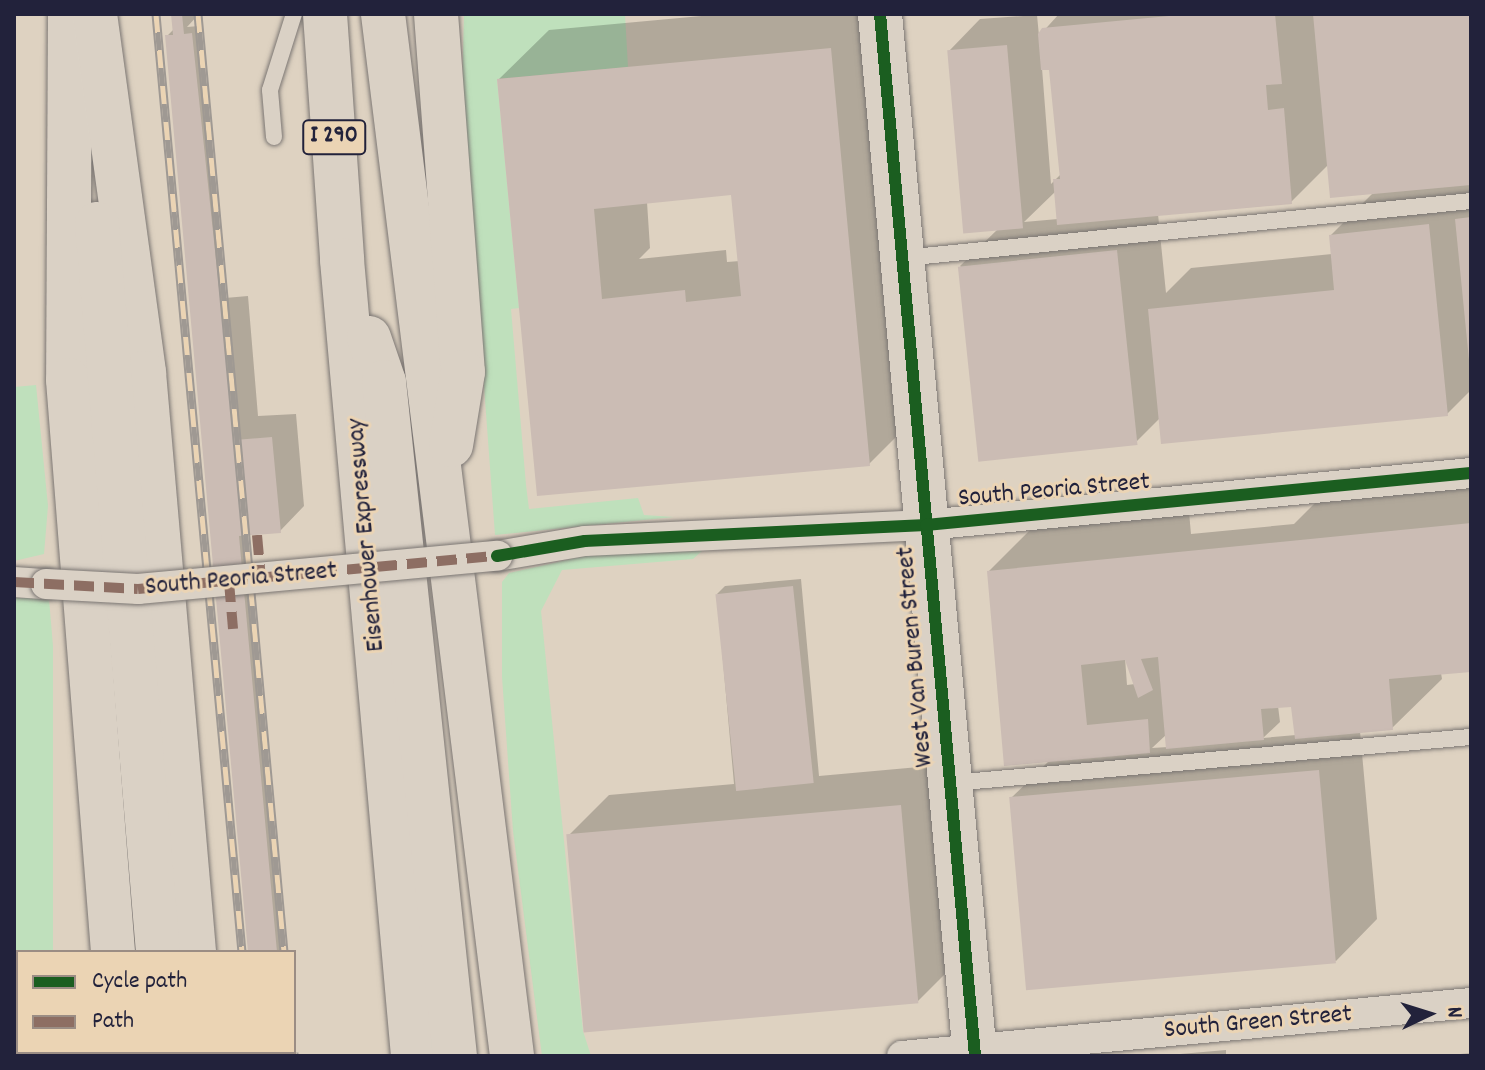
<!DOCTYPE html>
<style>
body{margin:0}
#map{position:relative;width:1485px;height:1070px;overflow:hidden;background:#ded2c1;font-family:Dekko,sans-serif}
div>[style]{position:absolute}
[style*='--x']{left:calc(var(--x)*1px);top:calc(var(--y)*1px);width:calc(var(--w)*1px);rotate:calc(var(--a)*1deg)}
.green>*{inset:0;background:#bfe0bc}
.shadow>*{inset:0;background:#0003;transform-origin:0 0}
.building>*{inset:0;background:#cbbcb4;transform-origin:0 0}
.roads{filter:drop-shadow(0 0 2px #7b7673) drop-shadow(0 0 2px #7b7673)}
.lane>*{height:16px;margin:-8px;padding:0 8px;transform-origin:8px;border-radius:8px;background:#dad1c5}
.street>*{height:30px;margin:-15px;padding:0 15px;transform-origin:15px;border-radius:15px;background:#dad1c5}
.secondary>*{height:44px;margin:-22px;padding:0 22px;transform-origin:22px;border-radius:22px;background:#dad1c5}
.highway>*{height:44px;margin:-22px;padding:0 22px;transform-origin:22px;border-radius:22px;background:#dad1c5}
.rail>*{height:9px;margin-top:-4.5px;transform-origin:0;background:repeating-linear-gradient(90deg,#ebd4b4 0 18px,#9f9993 0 36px);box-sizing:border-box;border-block:2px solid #9f9993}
.bridges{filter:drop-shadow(0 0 2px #7b7673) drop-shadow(0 0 2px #7b7673)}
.street-bridge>*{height:30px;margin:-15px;padding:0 15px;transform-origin:15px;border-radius:15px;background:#dad1c5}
.quiet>*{height:10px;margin-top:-5px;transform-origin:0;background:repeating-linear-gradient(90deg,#8d6e63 0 20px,transparent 0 30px)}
.cycleway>*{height:12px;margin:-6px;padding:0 6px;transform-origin:6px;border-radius:6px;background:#1b5e20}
span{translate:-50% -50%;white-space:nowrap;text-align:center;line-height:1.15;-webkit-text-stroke:6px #ebd4b4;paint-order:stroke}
.shield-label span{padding:2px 6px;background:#ebd4b4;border:2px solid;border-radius:6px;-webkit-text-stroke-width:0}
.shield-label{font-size:24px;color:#22223b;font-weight:700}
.street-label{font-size:26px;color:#22223b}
.frame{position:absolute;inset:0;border:16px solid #22223b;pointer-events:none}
.legend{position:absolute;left:16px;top:950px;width:280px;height:104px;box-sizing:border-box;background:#ebd4b4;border:2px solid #9b8d84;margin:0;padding:10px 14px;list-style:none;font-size:24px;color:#22223b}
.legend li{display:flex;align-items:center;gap:16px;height:40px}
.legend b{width:40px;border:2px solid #9b8d84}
.north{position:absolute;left:1389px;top:974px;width:80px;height:80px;-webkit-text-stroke:6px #ebd4b4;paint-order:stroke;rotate:86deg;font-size:22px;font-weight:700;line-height:32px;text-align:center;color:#22223b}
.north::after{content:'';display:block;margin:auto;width:28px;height:36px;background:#22223b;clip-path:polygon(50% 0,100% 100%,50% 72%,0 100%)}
</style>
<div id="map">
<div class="green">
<i style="clip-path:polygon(464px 14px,625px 14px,628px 67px,497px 79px,519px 308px,511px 309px,526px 485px,529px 509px,638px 498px,644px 515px,674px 517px,495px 535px,462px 89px)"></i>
<i style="clip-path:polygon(36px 385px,48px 506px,44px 554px,14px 561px,14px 387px)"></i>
<i style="clip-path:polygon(698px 547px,702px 551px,693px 559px,562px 570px,541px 611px,583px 1031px,591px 1056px,542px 1056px,513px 831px,502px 677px,502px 582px,509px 573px,589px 555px)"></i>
<i style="clip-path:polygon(14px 597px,49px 599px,53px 646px,53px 952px,18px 952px,18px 1052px,49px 1056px,14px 1056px)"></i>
</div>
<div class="shadow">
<i style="clip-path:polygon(173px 14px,199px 14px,187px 27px,199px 26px,225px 298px,248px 296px,258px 416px,296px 414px,304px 506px,280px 531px,246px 534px,284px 952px,253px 952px,167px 36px,174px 29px)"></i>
<i style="clip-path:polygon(evenodd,723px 14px,881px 14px,910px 423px,869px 464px,539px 494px,499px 79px,549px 30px,723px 14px,732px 193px,740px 261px,727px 262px,726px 250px,639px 259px,650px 248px,647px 202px,732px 193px)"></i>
<i style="clip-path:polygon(evenodd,1059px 14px,1471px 14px,1471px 390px,1447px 414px,1160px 418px,1135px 443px,960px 266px,999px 228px,949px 51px,980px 19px,1037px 15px,1039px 36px,1059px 14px,1042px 68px,1051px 68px,1061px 174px,1051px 184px,1042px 68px,1059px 14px,1329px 164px,1374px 192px,1331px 235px,1332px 254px,1191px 268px,1166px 293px,1158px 214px,1291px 202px,1329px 164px,1059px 14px,1056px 191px,1058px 219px,1024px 222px,1056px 191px)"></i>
<i style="clip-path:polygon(evenodd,1471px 479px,1471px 670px,1441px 673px,1442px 679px,1392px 728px,1360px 731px,1377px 919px,1336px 961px,1011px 798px,1050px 760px,989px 571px,1030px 530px,1189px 512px,1191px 534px,1294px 524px,1327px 491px,1471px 479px,1125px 658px,1135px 684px,1127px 685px,1125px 658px,1471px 479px,1293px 702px,1296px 735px,1263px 738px,1280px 722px,1278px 706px,1293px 702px,1471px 479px,1167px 734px,1168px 747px,1152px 748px,1167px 734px)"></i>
<i style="clip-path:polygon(801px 579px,819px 776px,941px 765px,959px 960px,918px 1001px,568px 836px,609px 795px,734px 784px,717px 594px,725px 586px)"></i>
<i style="clip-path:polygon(1226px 1050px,1226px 1056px,1157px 1056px)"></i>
<i style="left:262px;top:1052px;width:31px;height:4px"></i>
<i style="clip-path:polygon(1471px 1053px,1471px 1056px,1438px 1056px)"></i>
</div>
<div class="building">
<i style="clip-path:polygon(171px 14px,182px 14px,184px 34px,192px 33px,235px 440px,272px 437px,281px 533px,239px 536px,277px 952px,248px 952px,165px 35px,173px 35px)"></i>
<i style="clip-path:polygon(1190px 14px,1275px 14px,1282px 84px,1266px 85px,1268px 110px,1284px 108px,1292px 204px,1057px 225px,1053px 179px,1060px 179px,1049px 70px,1041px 70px,1038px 34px,1042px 28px)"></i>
<i style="clip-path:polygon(1313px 14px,1471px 14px,1471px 185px,1330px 198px)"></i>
<i style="left:1007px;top:45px;width:184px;height:60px;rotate:85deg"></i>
<i style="clip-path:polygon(evenodd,831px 48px,870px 466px,537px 496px,497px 79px,831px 48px,731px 195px,741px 296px,686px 302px,685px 290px,602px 299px,594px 209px,731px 195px)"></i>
<i style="clip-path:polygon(1471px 217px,1471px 360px,1469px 360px,1455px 219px)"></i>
<i style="clip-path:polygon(1429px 224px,1448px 416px,1161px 444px,1148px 309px,1334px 290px,1329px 235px)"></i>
<i style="left:1117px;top:250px;width:196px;height:160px;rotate:84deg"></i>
<i style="clip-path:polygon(1471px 523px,1471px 672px,1389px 679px,1393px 730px,1295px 739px,1291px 707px,1261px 709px,1264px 740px,1166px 749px,1158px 657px,1141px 659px,1153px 690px,1138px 698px,1125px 660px,1081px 665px,1087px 725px,1148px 719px,1150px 753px,1004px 766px,987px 571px)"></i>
<i style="left:793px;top:586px;width:198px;height:78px;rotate:84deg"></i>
<i style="left:1319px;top:770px;width:194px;height:311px;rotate:85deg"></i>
<i style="left:901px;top:805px;width:199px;height:336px;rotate:85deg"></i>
</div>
<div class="roads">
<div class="lane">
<i style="--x:274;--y:137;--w:47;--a:-94.9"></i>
<i style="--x:270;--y:90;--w:80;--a:-72.5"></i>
<i style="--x:904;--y:258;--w:570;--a:-5.74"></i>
<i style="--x:952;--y:783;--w:521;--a:-5.07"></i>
</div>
<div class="street">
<i style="--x:497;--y:556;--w:89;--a:-9.7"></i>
<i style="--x:585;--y:541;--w:341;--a:-2.7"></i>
<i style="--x:926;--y:525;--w:547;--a:-5.45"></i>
<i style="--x:14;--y:582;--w:32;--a:4"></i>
<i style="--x:902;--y:1056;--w:571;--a:-5.32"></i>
</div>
<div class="secondary">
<i style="--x:880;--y:14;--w:1046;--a:84.79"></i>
</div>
<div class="highway">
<i style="--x:70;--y:14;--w:366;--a:90.3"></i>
<i style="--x:68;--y:380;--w:574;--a:85.5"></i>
<i style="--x:95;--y:14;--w:362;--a:82.2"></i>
<i style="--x:144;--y:373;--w:581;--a:85.06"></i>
<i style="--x:325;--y:14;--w:247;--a:86"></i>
<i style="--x:342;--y:260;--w:799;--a:84.9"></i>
<i style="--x:383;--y:14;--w:1050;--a:82.94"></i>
<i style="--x:436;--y:14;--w:359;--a:85.7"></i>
<i style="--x:463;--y:372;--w:74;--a:99.3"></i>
<i style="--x:97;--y:224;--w:731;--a:85.21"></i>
<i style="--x:369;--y:338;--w:46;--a:71.2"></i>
<i style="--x:384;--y:382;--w:678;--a:83.99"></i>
<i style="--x:117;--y:1052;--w:4;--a:90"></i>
<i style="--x:164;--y:1052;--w:4;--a:76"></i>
<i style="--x:204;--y:1052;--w:4;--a:76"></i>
</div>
</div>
<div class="rail">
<i style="--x:156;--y:14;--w:942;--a:84.76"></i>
<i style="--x:198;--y:14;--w:942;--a:84.76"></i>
<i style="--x:251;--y:1052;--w:4;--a:76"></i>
<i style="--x:294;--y:1052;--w:4;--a:90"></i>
</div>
<div class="bridges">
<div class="street-bridge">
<i style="--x:46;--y:584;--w:92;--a:3.1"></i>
<i style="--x:138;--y:589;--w:361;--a:-5.3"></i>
</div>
</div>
<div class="quiet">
<i style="--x:257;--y:535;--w:44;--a:84.8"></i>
<i style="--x:14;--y:582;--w:124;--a:3.2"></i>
<i style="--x:138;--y:589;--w:368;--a:-5.3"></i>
<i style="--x:229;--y:582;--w:47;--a:85.1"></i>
</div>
<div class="cycleway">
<i style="--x:880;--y:14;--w:1046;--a:84.79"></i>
<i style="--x:497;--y:556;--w:89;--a:-9.7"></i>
<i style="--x:585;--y:541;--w:341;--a:-2.7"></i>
<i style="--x:926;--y:525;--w:547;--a:-5.45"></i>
</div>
<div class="shield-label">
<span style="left:334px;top:137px">I 290</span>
</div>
<div class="street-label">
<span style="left:1054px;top:491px;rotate:-5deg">South Peoria Street</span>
<span style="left:367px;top:535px;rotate:-95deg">Eisenhower Expressway</span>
<span style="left:241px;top:580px;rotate:-5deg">South Peoria Street</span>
<span style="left:916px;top:657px;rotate:-95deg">West Van Buren Street</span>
<span style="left:1258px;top:1023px;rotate:-5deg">South Green Street</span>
</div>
<div class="frame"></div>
<ul class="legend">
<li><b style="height:10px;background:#1b5e20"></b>Cycle path</li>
<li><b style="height:10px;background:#8d6e63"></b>Path</li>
</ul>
<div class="north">N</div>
</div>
